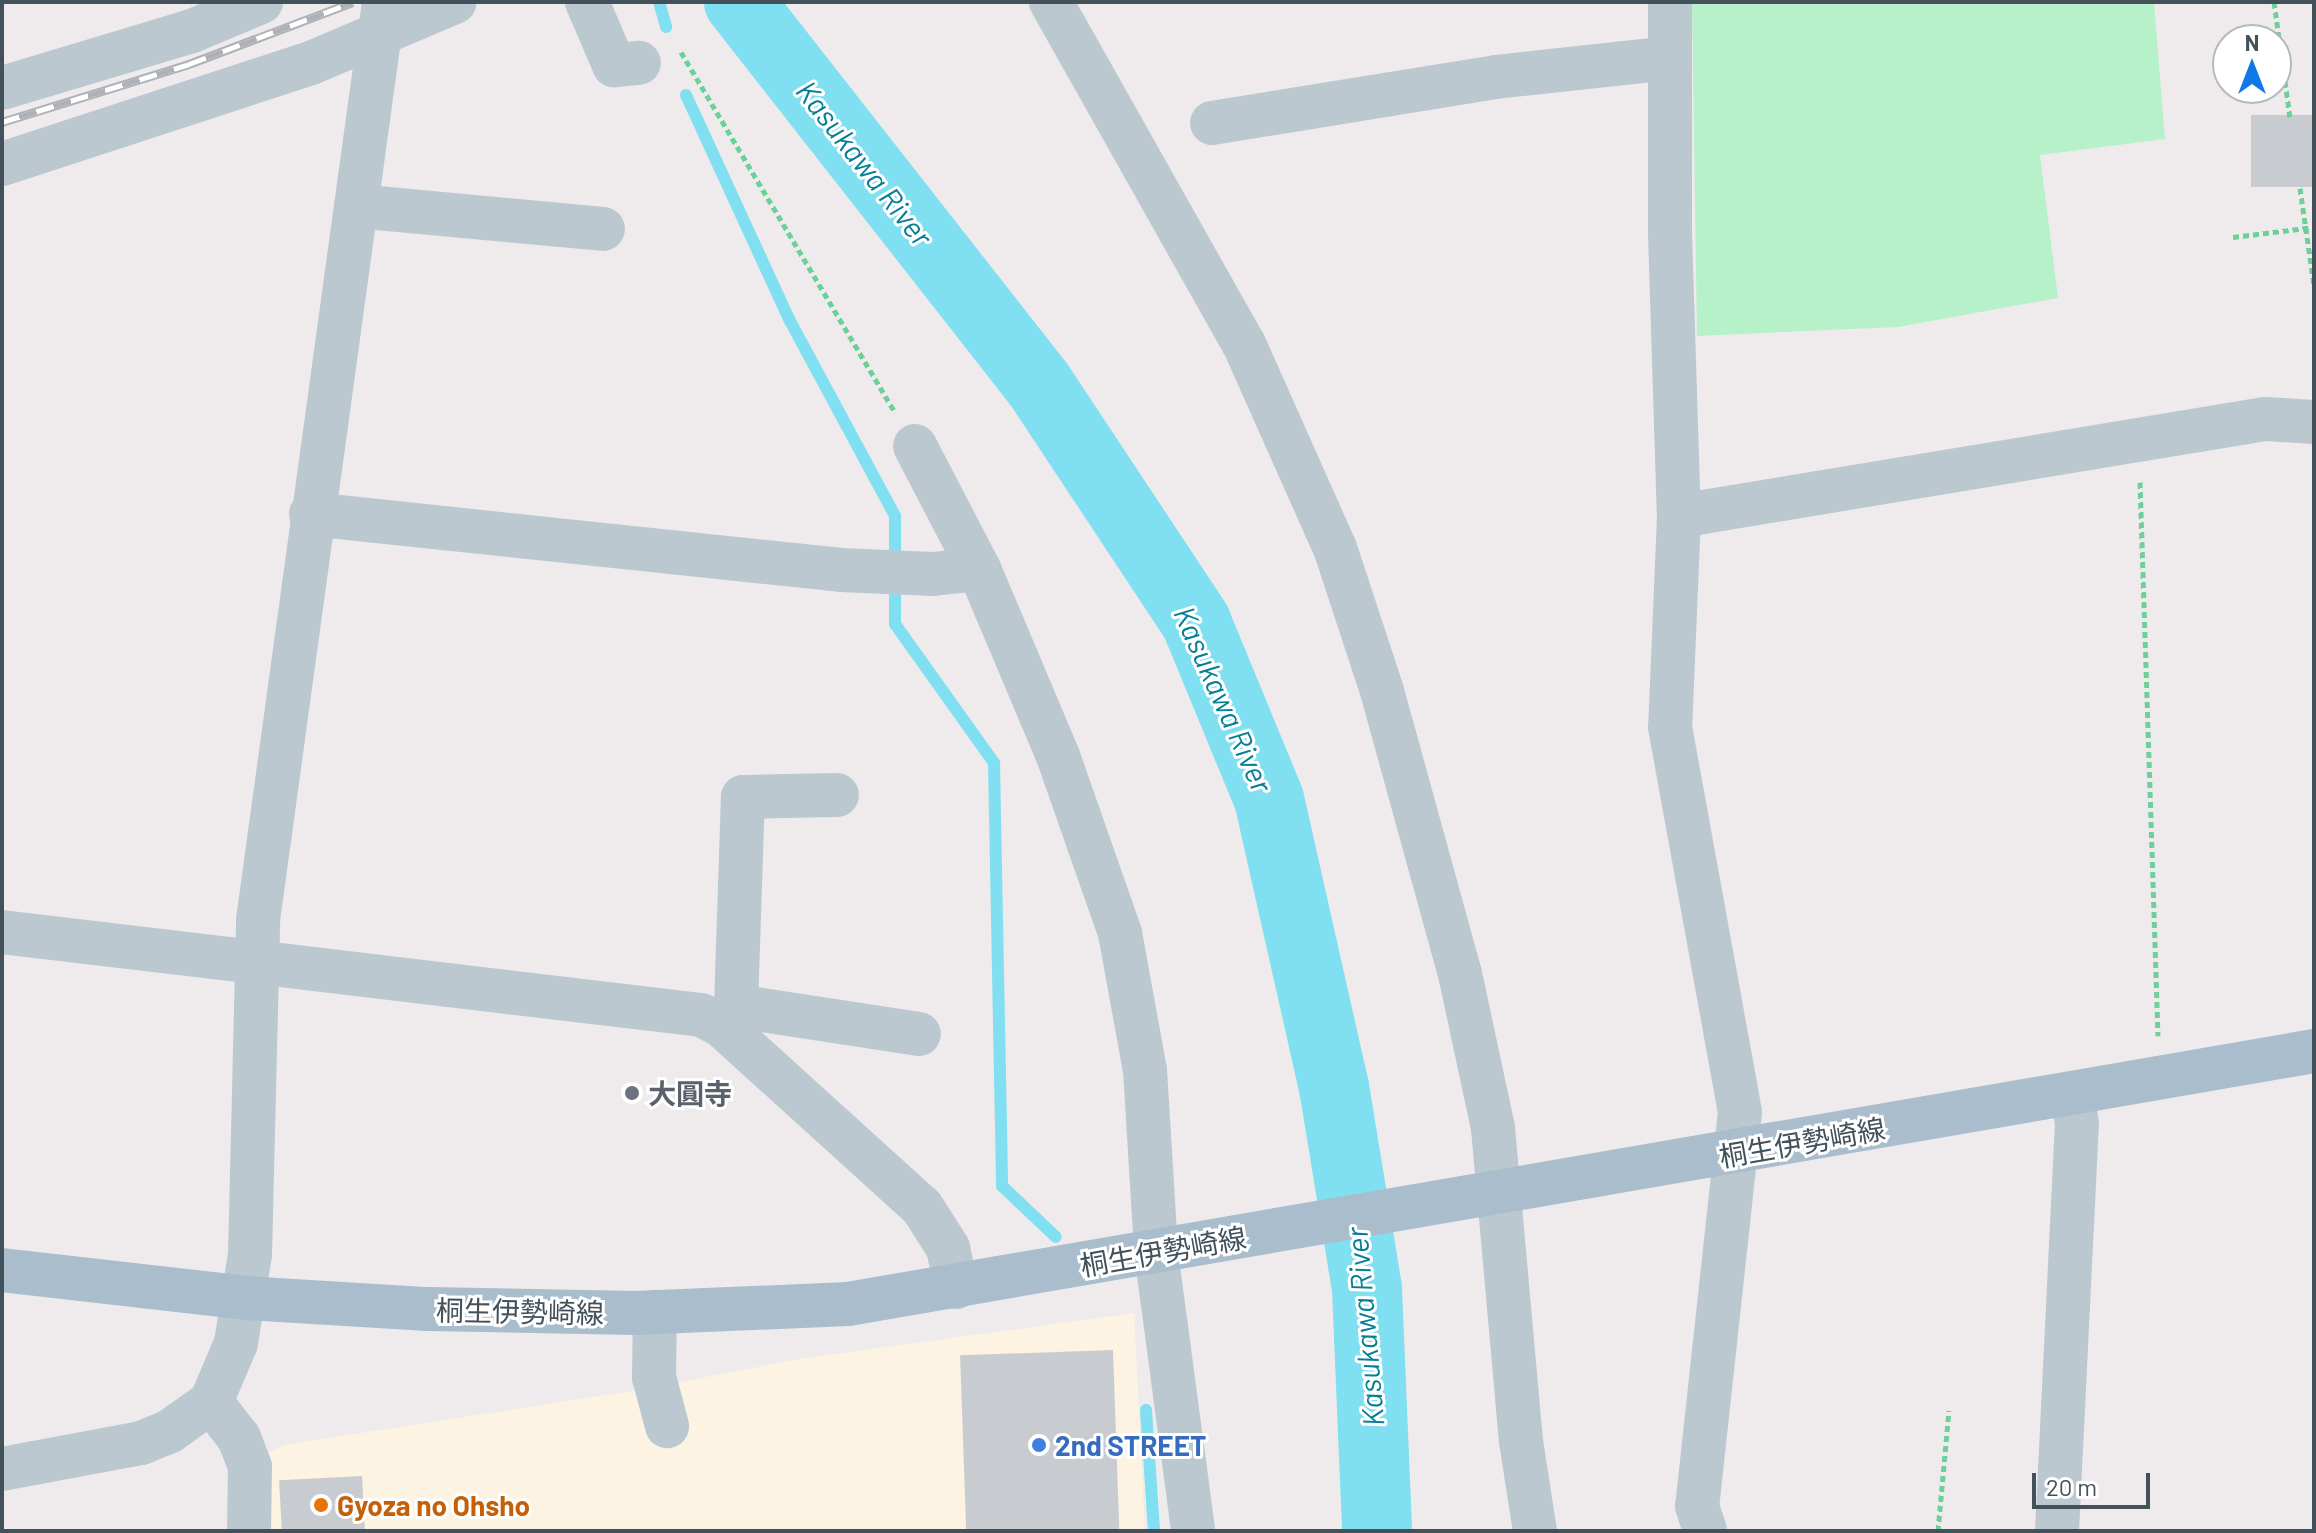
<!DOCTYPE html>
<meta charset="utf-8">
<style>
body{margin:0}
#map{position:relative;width:2316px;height:1533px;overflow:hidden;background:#efebec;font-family:Barlow,"Noto Sans JP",sans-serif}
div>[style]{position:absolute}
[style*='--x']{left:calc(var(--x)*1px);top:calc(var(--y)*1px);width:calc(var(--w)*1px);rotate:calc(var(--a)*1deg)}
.commercial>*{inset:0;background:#fcf3e2}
.green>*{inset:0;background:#b6f1c9}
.stream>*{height:12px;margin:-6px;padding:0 6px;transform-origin:6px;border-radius:6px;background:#80dff0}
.river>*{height:70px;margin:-35px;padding:0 35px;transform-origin:35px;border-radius:35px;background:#80dff0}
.building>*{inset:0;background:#c8ccd1;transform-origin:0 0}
.path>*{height:5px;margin-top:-2.5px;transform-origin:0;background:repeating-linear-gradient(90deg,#6cd099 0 6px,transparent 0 10px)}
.minor>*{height:44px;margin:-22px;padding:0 22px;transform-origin:22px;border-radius:22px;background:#bbc8d0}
.major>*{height:44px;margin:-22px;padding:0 22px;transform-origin:22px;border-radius:22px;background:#a9bdcd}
.rail>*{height:9px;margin-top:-4.5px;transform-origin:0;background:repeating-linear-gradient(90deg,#fff 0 18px,#aeb2b7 0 36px);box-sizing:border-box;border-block:2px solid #aeb2b7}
.dots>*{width:22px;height:22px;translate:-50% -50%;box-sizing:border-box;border:4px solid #fff;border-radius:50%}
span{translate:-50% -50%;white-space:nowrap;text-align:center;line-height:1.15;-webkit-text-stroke:6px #fff;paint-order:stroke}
.worship-label{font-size:28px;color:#5b616d;font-weight:700}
.left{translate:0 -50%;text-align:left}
.street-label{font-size:28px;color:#43515a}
.shop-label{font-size:28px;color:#366cbe;font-weight:700}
.food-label{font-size:28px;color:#c56008;font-weight:700}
.water-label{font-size:30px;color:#067f95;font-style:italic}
.frame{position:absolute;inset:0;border:4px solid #43515a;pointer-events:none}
.north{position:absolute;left:2212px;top:24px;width:80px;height:80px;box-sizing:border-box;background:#fff;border:2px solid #b4b9bd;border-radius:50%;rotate:0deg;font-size:22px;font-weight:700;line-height:32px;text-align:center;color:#43515a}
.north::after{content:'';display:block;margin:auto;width:28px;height:36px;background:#0f78e6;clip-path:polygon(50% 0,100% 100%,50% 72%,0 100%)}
.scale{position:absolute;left:2032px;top:1473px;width:118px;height:36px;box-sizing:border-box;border:4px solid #43515a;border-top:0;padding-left:10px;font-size:24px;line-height:28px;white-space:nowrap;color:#43515a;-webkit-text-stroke:6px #fff;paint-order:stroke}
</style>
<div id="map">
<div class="commercial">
<i style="clip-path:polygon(1134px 1313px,1145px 1531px,268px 1531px,269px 1453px,283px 1445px,632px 1391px,806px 1358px)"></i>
</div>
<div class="green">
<i style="clip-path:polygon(1692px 2px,2154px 2px,2165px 139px,2040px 155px,2058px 298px,1898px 327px,1697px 336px)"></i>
</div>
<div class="stream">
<i style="--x:659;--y:2;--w:26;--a:74"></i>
<i style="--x:686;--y:95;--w:247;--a:65.3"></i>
<i style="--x:789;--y:319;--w:224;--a:61.7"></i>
<i style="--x:895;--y:516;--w:108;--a:90"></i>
<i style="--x:895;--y:624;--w:171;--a:54.5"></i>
<i style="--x:994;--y:763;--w:423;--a:88.9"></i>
<i style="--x:1002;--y:1186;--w:74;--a:43.4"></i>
<i style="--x:1146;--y:1410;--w:121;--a:86.2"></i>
</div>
<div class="river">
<i style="--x:739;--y:2;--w:484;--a:51.9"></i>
<i style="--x:1038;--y:383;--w:287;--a:56.5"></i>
<i style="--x:1196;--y:622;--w:191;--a:67.6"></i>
<i style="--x:1269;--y:799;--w:295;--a:77.3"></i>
<i style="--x:1334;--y:1087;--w:205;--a:80.7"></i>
<i style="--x:1367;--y:1289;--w:242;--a:87.6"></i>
</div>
<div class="building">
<i style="left:2314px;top:115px;width:72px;height:63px;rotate:90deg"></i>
<i style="left:1113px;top:1350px;width:181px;height:153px;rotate:88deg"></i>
<i style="left:362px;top:1476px;width:55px;height:83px;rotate:87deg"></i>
</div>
<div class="path">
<i style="--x:2274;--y:2;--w:117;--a:82.1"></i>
<i style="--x:681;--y:52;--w:417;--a:59.3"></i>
<i style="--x:2300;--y:188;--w:98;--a:81.8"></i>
<i style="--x:2233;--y:237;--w:82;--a:-7"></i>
<i style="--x:2140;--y:482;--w:554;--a:88.14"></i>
<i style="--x:1938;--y:1531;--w:121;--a:-84.8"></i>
</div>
<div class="minor">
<i style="--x:587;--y:2;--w:69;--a:66.8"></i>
<i style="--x:614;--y:65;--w:25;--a:-5"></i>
<i style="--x:1051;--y:2;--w:393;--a:60.6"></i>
<i style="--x:1244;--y:344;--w:223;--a:66"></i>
<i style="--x:1335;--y:548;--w:151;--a:71.8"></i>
<i style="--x:1382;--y:691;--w:294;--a:74.6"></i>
<i style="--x:1460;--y:974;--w:157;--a:77.9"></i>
<i style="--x:1493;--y:1128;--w:314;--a:84.9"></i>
<i style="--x:1521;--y:1441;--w:91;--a:81.2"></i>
<i style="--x:1670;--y:2;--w:232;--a:90"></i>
<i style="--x:1670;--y:234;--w:282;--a:88.2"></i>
<i style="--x:1679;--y:516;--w:211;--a:92.4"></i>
<i style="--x:1670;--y:727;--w:391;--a:79.7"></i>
<i style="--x:1740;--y:1112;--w:396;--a:96.2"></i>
<i style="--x:1697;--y:1506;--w:26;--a:72"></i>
<i style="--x:2;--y:88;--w:198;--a:-16.7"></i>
<i style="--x:192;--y:31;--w:75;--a:-22.8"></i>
<i style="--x:1212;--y:123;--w:287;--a:-9.2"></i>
<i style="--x:1495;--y:77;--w:175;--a:-6.2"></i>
<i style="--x:2;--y:164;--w:325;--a:-18.1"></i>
<i style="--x:311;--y:63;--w:156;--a:-23"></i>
<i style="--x:356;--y:206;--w:248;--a:5.3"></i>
<i style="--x:915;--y:446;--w:139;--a:62.5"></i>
<i style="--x:979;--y:569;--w:203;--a:67.1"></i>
<i style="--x:1058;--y:756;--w:188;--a:70.7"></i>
<i style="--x:1120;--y:933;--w:139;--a:79.7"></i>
<i style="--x:1145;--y:1070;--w:182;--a:86.5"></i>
<i style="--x:1156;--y:1252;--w:281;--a:82.4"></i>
<i style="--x:311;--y:514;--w:533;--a:6.03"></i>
<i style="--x:841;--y:570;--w:92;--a:2.5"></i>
<i style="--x:933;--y:574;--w:46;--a:-6.2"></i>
<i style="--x:1679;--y:516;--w:594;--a:-9.4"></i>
<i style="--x:2265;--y:419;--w:49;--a:3.5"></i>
<i style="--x:2;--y:932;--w:704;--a:6.77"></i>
<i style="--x:701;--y:1015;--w:22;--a:27"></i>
<i style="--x:721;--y:1025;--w:271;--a:42.2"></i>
<i style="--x:922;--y:1207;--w:49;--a:57.6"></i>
<i style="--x:948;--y:1248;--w:40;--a:78"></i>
<i style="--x:736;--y:1006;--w:185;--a:8.7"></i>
<i style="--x:721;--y:1025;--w:24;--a:-52"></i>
<i style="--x:736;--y:1006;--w:209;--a:-88.1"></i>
<i style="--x:743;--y:797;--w:94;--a:-1.2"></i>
<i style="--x:655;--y:1312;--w:65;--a:90.9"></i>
<i style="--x:654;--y:1377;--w:51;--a:75.1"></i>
<i style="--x:211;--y:1402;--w:46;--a:52.1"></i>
<i style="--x:239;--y:1438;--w:31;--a:69"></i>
<i style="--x:250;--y:1467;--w:64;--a:90.9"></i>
<i style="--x:2;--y:1469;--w:141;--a:-10.6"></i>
<i style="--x:141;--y:1443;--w:31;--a:-22"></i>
<i style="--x:170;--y:1431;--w:50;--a:-35.3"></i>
<i style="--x:211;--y:1402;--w:64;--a:-67"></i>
<i style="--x:236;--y:1343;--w:89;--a:-81"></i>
<i style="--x:250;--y:1255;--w:335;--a:-88.6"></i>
<i style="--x:258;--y:920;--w:927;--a:-82.18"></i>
<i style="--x:2057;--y:1531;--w:407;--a:-87.2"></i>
<i style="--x:2077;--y:1124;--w:30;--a:-99"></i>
</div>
<div class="major">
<i style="--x:2;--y:1270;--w:246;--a:6.5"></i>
<i style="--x:246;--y:1298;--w:182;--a:3.5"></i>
<i style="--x:428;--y:1309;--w:207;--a:1.1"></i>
<i style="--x:635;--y:1313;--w:213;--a:-2.4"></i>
<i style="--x:848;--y:1304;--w:1488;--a:-9.79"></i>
</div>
<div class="rail">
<i style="--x:2;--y:122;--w:196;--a:-17.2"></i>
<i style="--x:189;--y:64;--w:175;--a:-20.7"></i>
</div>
<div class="dots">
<i style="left:632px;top:1093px;background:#6b7280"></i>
<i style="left:1039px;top:1445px;background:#3f7fe0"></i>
<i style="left:321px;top:1505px;background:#e8710a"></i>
</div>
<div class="worship-label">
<span class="left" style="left:648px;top:1093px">大圓寺</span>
</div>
<div class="street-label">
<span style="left:1802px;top:1142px;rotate:-10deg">桐生伊勢崎線</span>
<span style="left:1163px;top:1251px;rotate:-10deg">桐生伊勢崎線</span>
<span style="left:520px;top:1311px;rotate:1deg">桐生伊勢崎線</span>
</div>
<div class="shop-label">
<span class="left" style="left:1055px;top:1445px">2nd STREET</span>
</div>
<div class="food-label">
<span class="left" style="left:337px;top:1505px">Gyoza no Ohsho</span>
</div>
<div class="water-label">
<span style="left:865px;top:163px;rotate:52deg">Kasukawa River</span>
<span style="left:1224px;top:699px;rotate:66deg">Kasukawa River</span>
<span style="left:1364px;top:1327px;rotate:-95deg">Kasukawa River</span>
</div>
<div class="frame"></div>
<div class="north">N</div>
<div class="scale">20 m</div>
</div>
